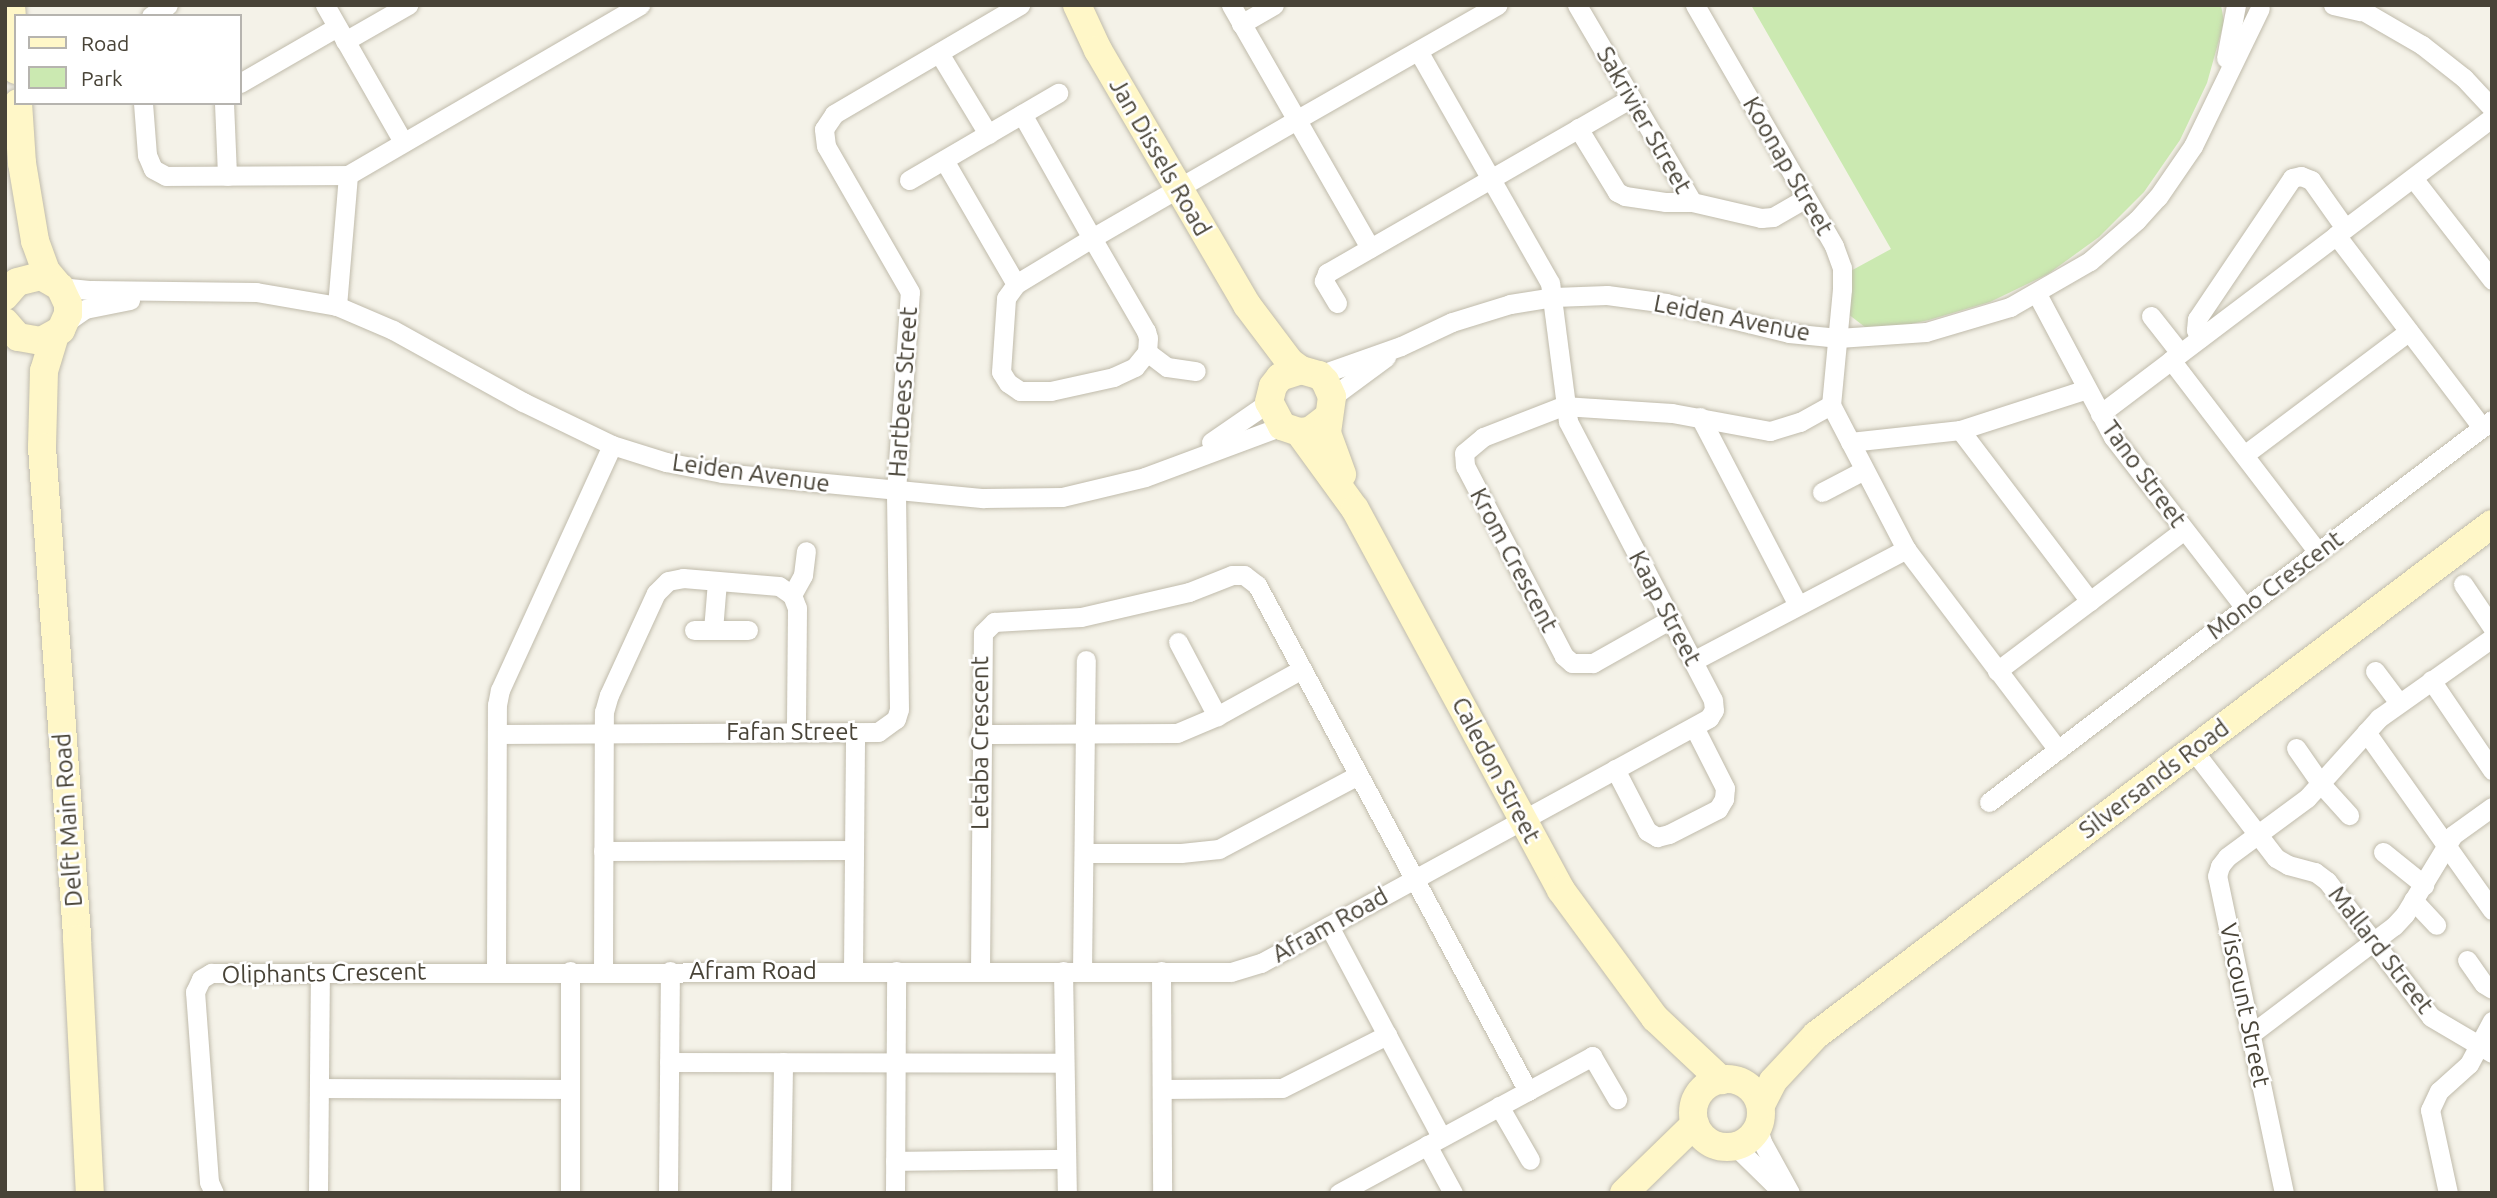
<!DOCTYPE html>
<style>
body{margin:0}
#map{position:relative;width:2497px;height:1198px;overflow:hidden;background:#f4f2e8;font-family:Ubuntu,sans-serif}
div>[style]{position:absolute}
[style*='--x']{left:calc(var(--x)*1px);top:calc(var(--y)*1px);width:calc(var(--w)*1px);rotate:calc(var(--a)*1deg)}
.green>*{inset:0;background:#cbe9b1}
.roads{filter:drop-shadow(0 0 2px #c0bbab) drop-shadow(0 0 2px #c0bbab)}
.street>*{height:19px;margin:-9.5px;padding:0 9.5px;transform-origin:9.5px;border-radius:9.5px;background:#fff}
.secondary>*{height:28px;margin:-14px;padding:0 14px;transform-origin:14px;border-radius:14px;background:#fff7c8}
.secondary>.ring{margin:-14px;padding:0;box-sizing:content-box;background:none;border:28px solid #fff7c8;border-radius:50%}
span{translate:-50% -50%;white-space:nowrap;text-align:center;line-height:1.15;-webkit-text-stroke:5px #fff;paint-order:stroke}
.street-label{font-size:24px;color:#484337}
.frame{position:absolute;inset:0;border:7px solid #484337;pointer-events:none}
.legend{position:absolute;left:14px;top:14px;width:228px;height:91px;box-sizing:border-box;background:#fff;border:2px solid #b6b4af;margin:0;padding:9px 12px;list-style:none;font-size:21px;color:#484337}
.legend li{display:flex;align-items:center;gap:14px;height:35px}
.legend b{width:35px;border:2px solid #b6b4af}
</style>
<div id="map">
<div class="green">
<i style="clip-path:polygon(1751px 5px,2221px 5px,2224px 22px,2207px 83px,2180px 140px,2144px 192px,2099px 237px,2048px 274px,1990px 302px,1929px 320px,1897px 327px,1865px 327px,1848px 314px,1847px 273px,1891px 249px)"></i>
</div>
<div class="roads">
<div class="street">
<i style="--x:325;--y:5;--w:158;--a:60.3"></i>
<i style="--x:1231;--y:5;--w:280;--a:60.2"></i>
<i style="--x:1577;--y:5;--w:228;--a:59.7"></i>
<i style="--x:1692;--y:202;--w:71;--a:13.1"></i>
<i style="--x:1761;--y:218;--w:12;--a:-5"></i>
<i style="--x:1773;--y:217;--w:38;--a:-30"></i>
<i style="--x:1695;--y:5;--w:278;--a:60"></i>
<i style="--x:1834;--y:246;--w:23;--a:70"></i>
<i style="--x:1842;--y:268;--w:21;--a:90"></i>
<i style="--x:1842;--y:289;--w:117;--a:95.4"></i>
<i style="--x:1831;--y:405;--w:162;--a:62.5"></i>
<i style="--x:1906;--y:549;--w:252;--a:52.9"></i>
<i style="--x:2333;--y:5;--w:28;--a:13"></i>
<i style="--x:2353;--y:5;--w:80;--a:30.1"></i>
<i style="--x:2422;--y:45;--w:53;--a:38.2"></i>
<i style="--x:2464;--y:78;--w:41;--a:47"></i>
<i style="--x:151;--y:16;--w:20;--a:-33"></i>
<i style="--x:1241;--y:24;--w:38;--a:-30"></i>
<i style="--x:345;--y:41;--w:73;--a:-29.7"></i>
<i style="--x:939;--y:53;--w:95;--a:58.8"></i>
<i style="--x:2226;--y:58;--w:54;--a:-79.3"></i>
<i style="--x:240;--y:83;--w:112;--a:-30"></i>
<i style="--x:143;--y:103;--w:52;--a:85.6"></i>
<i style="--x:147;--y:155;--w:15;--a:67"></i>
<i style="--x:153;--y:169;--w:15;--a:28"></i>
<i style="--x:166;--y:176;--w:182;--a:-0.3"></i>
<i style="--x:224;--y:103;--w:73;--a:87.6"></i>
<i style="--x:1022;--y:114;--w:142;--a:60.6"></i>
<i style="--x:1092;--y:238;--w:108;--a:59.9"></i>
<i style="--x:1146;--y:331;--w:7;--a:74"></i>
<i style="--x:1148;--y:338;--w:14;--a:94"></i>
<i style="--x:1147;--y:352;--w:19;--a:129"></i>
<i style="--x:1135;--y:367;--w:23;--a:155"></i>
<i style="--x:1114;--y:377;--w:65;--a:167.5"></i>
<i style="--x:1051;--y:391;--w:31;--a:180"></i>
<i style="--x:1020;--y:391;--w:14;--a:-146"></i>
<i style="--x:1008;--y:383;--w:13;--a:-122"></i>
<i style="--x:1001;--y:372;--w:74;--a:-86.1"></i>
<i style="--x:1006;--y:298;--w:17;--a:-54"></i>
<i style="--x:1016;--y:284;--w:89;--a:-31.2"></i>
<i style="--x:1092;--y:238;--w:236;--a:-30"></i>
<i style="--x:1296;--y:120;--w:232;--a:-29.7"></i>
<i style="--x:1578;--y:128;--w:75;--a:58.6"></i>
<i style="--x:1617;--y:192;--w:9;--a:27"></i>
<i style="--x:1625;--y:196;--w:40;--a:8.5"></i>
<i style="--x:1665;--y:202;--w:27;--a:0"></i>
<i style="--x:944;--y:160;--w:143;--a:59.9"></i>
<i style="--x:2413;--y:178;--w:129;--a:52.2"></i>
<i style="--x:909;--y:180;--w:173;--a:-30.3"></i>
<i style="--x:2336;--y:235;--w:241;--a:52.8"></i>
<i style="--x:60;--y:287;--w:31;--a:6"></i>
<i style="--x:91;--y:290;--w:165;--a:0.7"></i>
<i style="--x:256;--y:292;--w:82;--a:9.8"></i>
<i style="--x:337;--y:306;--w:61;--a:23.2"></i>
<i style="--x:393;--y:330;--w:149;--a:29"></i>
<i style="--x:523;--y:402;--w:99;--a:25.8"></i>
<i style="--x:612;--y:445;--w:57;--a:17.5"></i>
<i style="--x:666;--y:462;--w:57;--a:11.1"></i>
<i style="--x:722;--y:473;--w:263;--a:5.5"></i>
<i style="--x:984;--y:498;--w:78;--a:-0.7"></i>
<i style="--x:1062;--y:497;--w:85;--a:-13.5"></i>
<i style="--x:1145;--y:477;--w:146;--a:-20.4"></i>
<i style="--x:2037;--y:294;--w:162;--a:62"></i>
<i style="--x:2113;--y:437;--w:216;--a:52.3"></i>
<i style="--x:1337;--y:303;--w:26;--a:-121"></i>
<i style="--x:1324;--y:281;--w:9;--a:-69"></i>
<i style="--x:1327;--y:273;--w:351;--a:-29.9"></i>
<i style="--x:337;--y:306;--w:131;--a:-85.2"></i>
<i style="--x:348;--y:175;--w:338;--a:-30.2"></i>
<i style="--x:2151;--y:316;--w:47;--a:51.9"></i>
<i style="--x:65;--y:323;--w:24;--a:-35"></i>
<i style="--x:85;--y:309;--w:46;--a:-11.3"></i>
<i style="--x:2200;--y:338;--w:9;--a:-117"></i>
<i style="--x:2196;--y:330;--w:11;--a:-85"></i>
<i style="--x:2197;--y:319;--w:170;--a:-56"></i>
<i style="--x:2292;--y:178;--w:9;--a:-13"></i>
<i style="--x:2301;--y:176;--w:11;--a:22"></i>
<i style="--x:2311;--y:180;--w:59;--a:54.7"></i>
<i style="--x:1147;--y:352;--w:25;--a:37"></i>
<i style="--x:1167;--y:367;--w:29;--a:8"></i>
<i style="--x:2171;--y:360;--w:242;--a:52.6"></i>
<i style="--x:1319;--y:375;--w:87;--a:-19.5"></i>
<i style="--x:1401;--y:346;--w:56;--a:-25.2"></i>
<i style="--x:1452;--y:322;--w:61;--a:-17.2"></i>
<i style="--x:1510;--y:304;--w:45;--a:-9"></i>
<i style="--x:1554;--y:297;--w:53;--a:-2.2"></i>
<i style="--x:1607;--y:295;--w:60;--a:7.7"></i>
<i style="--x:1666;--y:303;--w:127;--a:13.7"></i>
<i style="--x:1789;--y:333;--w:49;--a:5.8"></i>
<i style="--x:1838;--y:338;--w:88;--a:-3.9"></i>
<i style="--x:1926;--y:332;--w:88;--a:-16.6"></i>
<i style="--x:2010;--y:307;--w:92;--a:-29.9"></i>
<i style="--x:2090;--y:261;--w:62;--a:-41.1"></i>
<i style="--x:2137;--y:220;--w:31;--a:-48"></i>
<i style="--x:2158;--y:197;--w:62;--a:-55.5"></i>
<i style="--x:2193;--y:146;--w:153;--a:-64.1"></i>
<i style="--x:1332;--y:397;--w:67;--a:-36.5"></i>
<i style="--x:2100;--y:414;--w:491;--a:-37.1"></i>
<i style="--x:1700;--y:417;--w:212;--a:62.5"></i>
<i style="--x:1960;--y:430;--w:215;--a:52.8"></i>
<i style="--x:1211;--y:442;--w:70;--a:-34.6"></i>
<i style="--x:1850;--y:442;--w:111;--a:-6.2"></i>
<i style="--x:1960;--y:430;--w:133;--a:-17.9"></i>
<i style="--x:2244;--y:455;--w:206;--a:-36.9"></i>
<i style="--x:1822;--y:492;--w:47;--a:-27.6"></i>
<i style="--x:2463;--y:584;--w:52;--a:56"></i>
<i style="--x:792;--y:595;--w:23;--a:-61"></i>
<i style="--x:803;--y:575;--w:24;--a:-83"></i>
<i style="--x:1671;--y:619;--w:90;--a:150.6"></i>
<i style="--x:1593;--y:663;--w:21;--a:180"></i>
<i style="--x:1572;--y:663;--w:11;--a:-139"></i>
<i style="--x:1564;--y:656;--w:214;--a:-117.5"></i>
<i style="--x:1465;--y:466;--w:13;--a:-94"></i>
<i style="--x:1464;--y:453;--w:25;--a:-40"></i>
<i style="--x:1483;--y:437;--w:86;--a:-21.2"></i>
<i style="--x:1563;--y:406;--w:109;--a:3.7"></i>
<i style="--x:1672;--y:413;--w:100;--a:10.4"></i>
<i style="--x:1770;--y:431;--w:31;--a:-17"></i>
<i style="--x:1800;--y:422;--w:35;--a:-29"></i>
<i style="--x:694;--y:630;--w:54;--a:0"></i>
<i style="--x:713;--y:630;--w:49;--a:-85.3"></i>
<i style="--x:1178;--y:642;--w:84;--a:62.2"></i>
<i style="--x:1693;--y:661;--w:241;--a:-27.7"></i>
<i style="--x:1997;--y:671;--w:234;--a:-37"></i>
<i style="--x:2375;--y:671;--w:39;--a:53"></i>
<i style="--x:2431;--y:680;--w:109;--a:55.9"></i>
<i style="--x:2366;--y:732;--w:218;--a:54.7"></i>
<i style="--x:497;--y:734;--w:381;--a:-0.3"></i>
<i style="--x:878;--y:732;--w:22;--a:-36"></i>
<i style="--x:896;--y:719;--w:10;--a:-73"></i>
<i style="--x:899;--y:709;--w:218;--a:-90.8"></i>
<i style="--x:896;--y:491;--w:199;--a:-86"></i>
<i style="--x:910;--y:292;--w:168;--a:-119.9"></i>
<i style="--x:826;--y:146;--w:17;--a:-97"></i>
<i style="--x:824;--y:129;--w:18;--a:-56"></i>
<i style="--x:834;--y:114;--w:216;--a:-30.4"></i>
<i style="--x:980;--y:734;--w:197;--a:-0.3"></i>
<i style="--x:1177;--y:733;--w:43;--a:-23"></i>
<i style="--x:1217;--y:716;--w:97;--a:-28.9"></i>
<i style="--x:2296;--y:748;--w:44;--a:55.2"></i>
<i style="--x:2321;--y:784;--w:42;--a:47.9"></i>
<i style="--x:2193;--y:750;--w:136;--a:52.5"></i>
<i style="--x:2276;--y:858;--w:14;--a:30"></i>
<i style="--x:2288;--y:865;--w:28;--a:15"></i>
<i style="--x:2315;--y:872;--w:15;--a:37"></i>
<i style="--x:2327;--y:881;--w:171;--a:52.6"></i>
<i style="--x:2431;--y:1017;--w:71;--a:30.5"></i>
<i style="--x:1615;--y:769;--w:70;--a:62.7"></i>
<i style="--x:1647;--y:831;--w:12;--a:31"></i>
<i style="--x:1657;--y:837;--w:12;--a:-14"></i>
<i style="--x:1669;--y:834;--w:55;--a:-27"></i>
<i style="--x:1718;--y:809;--w:12;--a:-59"></i>
<i style="--x:1724;--y:799;--w:11;--a:-85"></i>
<i style="--x:1725;--y:788;--w:68;--a:-116.9"></i>
<i style="--x:1989;--y:802;--w:632;--a:-37.21"></i>
<i style="--x:603;--y:851;--w:251;--a:-0.2"></i>
<i style="--x:2383;--y:852;--w:53;--a:38.8"></i>
<i style="--x:1084;--y:853;--w:97;--a:0"></i>
<i style="--x:1181;--y:853;--w:38;--a:-6"></i>
<i style="--x:1219;--y:849;--w:157;--a:-28"></i>
<i style="--x:2413;--y:900;--w:34;--a:47"></i>
<i style="--x:1329;--y:926;--w:239;--a:62"></i>
<i style="--x:2467;--y:960;--w:29;--a:55"></i>
<i style="--x:2484;--y:984;--w:9;--a:32"></i>
<i style="--x:496;--y:971;--w:266;--a:-89.8"></i>
<i style="--x:497;--y:705;--w:15;--a:-79"></i>
<i style="--x:500;--y:690;--w:269;--a:-65.4"></i>
<i style="--x:570;--y:971;--w:222;--a:90"></i>
<i style="--x:603;--y:971;--w:259;--a:-89.8"></i>
<i style="--x:604;--y:712;--w:18;--a:-74"></i>
<i style="--x:609;--y:695;--w:112;--a:-65.3"></i>
<i style="--x:656;--y:593;--w:17;--a:-45"></i>
<i style="--x:668;--y:581;--w:15;--a:-11"></i>
<i style="--x:683;--y:578;--w:96;--a:4.8"></i>
<i style="--x:779;--y:586;--w:16;--a:35"></i>
<i style="--x:792;--y:595;--w:14;--a:69"></i>
<i style="--x:797;--y:608;--w:124;--a:90.5"></i>
<i style="--x:853;--y:971;--w:239;--a:-89.5"></i>
<i style="--x:980;--y:971;--w:338;--a:-89.5"></i>
<i style="--x:983;--y:633;--w:16;--a:-45"></i>
<i style="--x:994;--y:622;--w:87;--a:-3.3"></i>
<i style="--x:1081;--y:617;--w:111;--a:-13"></i>
<i style="--x:1189;--y:592;--w:46;--a:-21.6"></i>
<i style="--x:1232;--y:575;--w:12;--a:0"></i>
<i style="--x:1244;--y:575;--w:16;--a:38"></i>
<i style="--x:1257;--y:585;--w:574;--a:61.83"></i>
<i style="--x:1063;--y:971;--w:222;--a:89"></i>
<i style="--x:1082;--y:971;--w:311;--a:-89.3"></i>
<i style="--x:1161;--y:971;--w:222;--a:89.7"></i>
<i style="--x:2251;--y:1034;--w:179;--a:-37.1"></i>
<i style="--x:2394;--y:926;--w:16;--a:-47"></i>
<i style="--x:2405;--y:914;--w:92;--a:-58.7"></i>
<i style="--x:2453;--y:835;--w:48;--a:-35.7"></i>
<i style="--x:669;--y:1062;--w:395;--a:0.1"></i>
<i style="--x:319;--y:1088;--w:251;--a:0.2"></i>
<i style="--x:1162;--y:1089;--w:120;--a:-0.5"></i>
<i style="--x:1282;--y:1088;--w:118;--a:-26.8"></i>
<i style="--x:1499;--y:1106;--w:62;--a:60.1"></i>
<i style="--x:1758;--y:1128;--w:15;--a:74"></i>
<i style="--x:1762;--y:1142;--w:58;--a:61.2"></i>
<i style="--x:1427;--y:1145;--w:55;--a:61.6"></i>
<i style="--x:1735;--y:1146;--w:63;--a:44.4"></i>
<i style="--x:895;--y:1161;--w:169;--a:-0.7"></i>
<i style="--x:214;--y:1193;--w:12;--a:-114"></i>
<i style="--x:209;--y:1182;--w:191;--a:-94.2"></i>
<i style="--x:195;--y:992;--w:14;--a:-65"></i>
<i style="--x:201;--y:979;--w:12;--a:-31"></i>
<i style="--x:211;--y:973;--w:1020;--a:-0.06"></i>
<i style="--x:1231;--y:972;--w:31;--a:-17"></i>
<i style="--x:1261;--y:963;--w:511;--a:-28.67"></i>
<i style="--x:1709;--y:718;--w:9;--a:-58"></i>
<i style="--x:1714;--y:710;--w:10;--a:-96"></i>
<i style="--x:1713;--y:700;--w:314;--a:-117.5"></i>
<i style="--x:1568;--y:421;--w:139;--a:-97.4"></i>
<i style="--x:1550;--y:283;--w:267;--a:-119.6"></i>
<i style="--x:318;--y:1193;--w:220;--a:-89.5"></i>
<i style="--x:668;--y:1193;--w:222;--a:-89.5"></i>
<i style="--x:781;--y:1193;--w:131;--a:-89.1"></i>
<i style="--x:895;--y:1193;--w:222;--a:-89.7"></i>
<i style="--x:1339;--y:1193;--w:288;--a:-28.4"></i>
<i style="--x:1592;--y:1056;--w:50;--a:59.8"></i>
<i style="--x:2284;--y:1193;--w:324;--a:-101.9"></i>
<i style="--x:2217;--y:876;--w:10;--a:-73"></i>
<i style="--x:2220;--y:866;--w:11;--a:-52"></i>
<i style="--x:2227;--y:857;--w:99;--a:-36.4"></i>
<i style="--x:2307;--y:798;--w:108;--a:-48"></i>
<i style="--x:2379;--y:718;--w:138;--a:-35.3"></i>
<i style="--x:2448;--y:1193;--w:85;--a:-102.2"></i>
<i style="--x:2430;--y:1110;--w:21;--a:-65"></i>
<i style="--x:2439;--y:1091;--w:40;--a:-42"></i>
<i style="--x:2469;--y:1064;--w:49;--a:-61.9"></i>
</div>
<div class="secondary">
<i style="--x:11;--y:5;--w:65;--a:85.6"></i>
<i style="--x:1077;--y:5;--w:50;--a:65"></i>
<i style="--x:1098;--y:50;--w:295;--a:59.7"></i>
<i style="--x:1247;--y:305;--w:71;--a:53"></i>
<i style="--x:1290;--y:362;--w:14;--a:36"></i>
<i style="--x:18;--y:103;--w:60;--a:86.2"></i>
<i style="--x:22;--y:163;--w:79;--a:80.5"></i>
<i style="--x:35;--y:241;--w:32;--a:70"></i>
<i style="--x:46;--y:271;--w:16;--a:50"></i>
<i style="--x:5;--y:296;--w:18;--a:-49"></i>
<i style="--x:17;--y:282;--w:25;--a:-14"></i>
<i style="--x:41;--y:276;--w:22;--a:30"></i>
<i style="--x:60;--y:287;--w:19;--a:65"></i>
<i style="--x:68;--y:304;--w:10;--a:90"></i>
<i style="--x:68;--y:314;--w:17;--a:114"></i>
<i style="--x:61;--y:330;--w:23;--a:151"></i>
<i style="--x:41;--y:341;--w:23;--a:-170"></i>
<i style="--x:18;--y:337;--w:20;--a:-131"></i>
<i style="--x:55;--y:335;--w:38;--a:107"></i>
<i style="--x:44;--y:371;--w:76;--a:91.5"></i>
<i style="--x:42;--y:447;--w:493;--a:85.9"></i>
<i style="--x:77;--y:939;--w:254;--a:87.1"></i>
<i style="--x:1327;--y:418;--w:21;--a:143"></i>
<i style="--x:1310;--y:431;--w:11;--a:175"></i>
<i style="--x:1299;--y:432;--w:18;--a:-161"></i>
<i style="--x:1282;--y:426;--w:27;--a:-118"></i>
<i style="--x:1269;--y:402;--w:16;--a:-76"></i>
<i style="--x:1273;--y:386;--w:11;--a:-52"></i>
<i style="--x:1280;--y:377;--w:22;--a:-18"></i>
<i style="--x:1301;--y:370;--w:19;--a:16"></i>
<i style="--x:1319;--y:375;--w:8;--a:45"></i>
<i style="--x:1325;--y:381;--w:17;--a:66"></i>
<i style="--x:1332;--y:397;--w:36;--a:98"></i>
<i style="--x:1327;--y:433;--w:44;--a:69.9"></i>
<i style="--x:1299;--y:432;--w:95;--a:54"></i>
<i style="--x:1355;--y:509;--w:433;--a:61.6"></i>
<i style="--x:1561;--y:890;--w:159;--a:53.7"></i>
<i style="--x:1655;--y:1018;--w:91;--a:43.2"></i>
<i class="ring" style="left:1693px;top:1079px;width:40px;height:40px"></i>
<i style="--x:1761;--y:1105;--w:27;--a:-63"></i>
<i style="--x:1773;--y:1081;--w:63;--a:-46.9"></i>
<i style="--x:1816;--y:1035;--w:847;--a:-37.09"></i>
<i style="--x:1624;--y:1193;--w:99;--a:-44.2"></i>
</div>
</div>
<div class="street-label">
<span style="left:1644px;top:120px;rotate:60deg">Sakrivier Street</span>
<span style="left:1160px;top:157px;rotate:60deg">Jan Dissels Road</span>
<span style="left:1788px;top:166px;rotate:60deg">Koonap Street</span>
<span style="left:1732px;top:318px;rotate:11deg">Leiden Avenue</span>
<span style="left:903px;top:392px;rotate:-86deg">Hartbees Street</span>
<span style="left:751px;top:473px;rotate:8deg">Leiden Avenue</span>
<span style="left:2144px;top:474px;rotate:54deg">Tano Street</span>
<span style="left:1514px;top:560px;rotate:62deg">Krom Crescent</span>
<span style="left:2275px;top:585px;rotate:-37deg">Mono Crescent</span>
<span style="left:1665px;top:608px;rotate:62deg">Kaap Street</span>
<span style="left:792px;top:732px">Fafan Street</span>
<span style="left:980px;top:743px;rotate:-90deg">Letaba Crescent</span>
<span style="left:1496px;top:770px;rotate:62deg">Caledon Street</span>
<span style="left:2154px;top:779px;rotate:-37deg">Silversands Road</span>
<span style="left:68px;top:820px;rotate:-94deg">Delft Main Road</span>
<span style="left:1330px;top:925px;rotate:-29deg">Afram Road</span>
<span style="left:2381px;top:950px;rotate:52deg">Mallard Street</span>
<span style="left:753px;top:971px">Afram Road</span>
<span style="left:324px;top:973px;rotate:-1deg">Oliphants Crescent</span>
<span style="left:2245px;top:1005px;rotate:78deg">Viscount Street</span>
</div>
<div class="frame"></div>
<ul class="legend">
<li><b style="height:9px;background:#fff7c8"></b>Road</li>
<li><b style="height:19px;background:#cbe9b1"></b>Park</li>
</ul>
</div>
